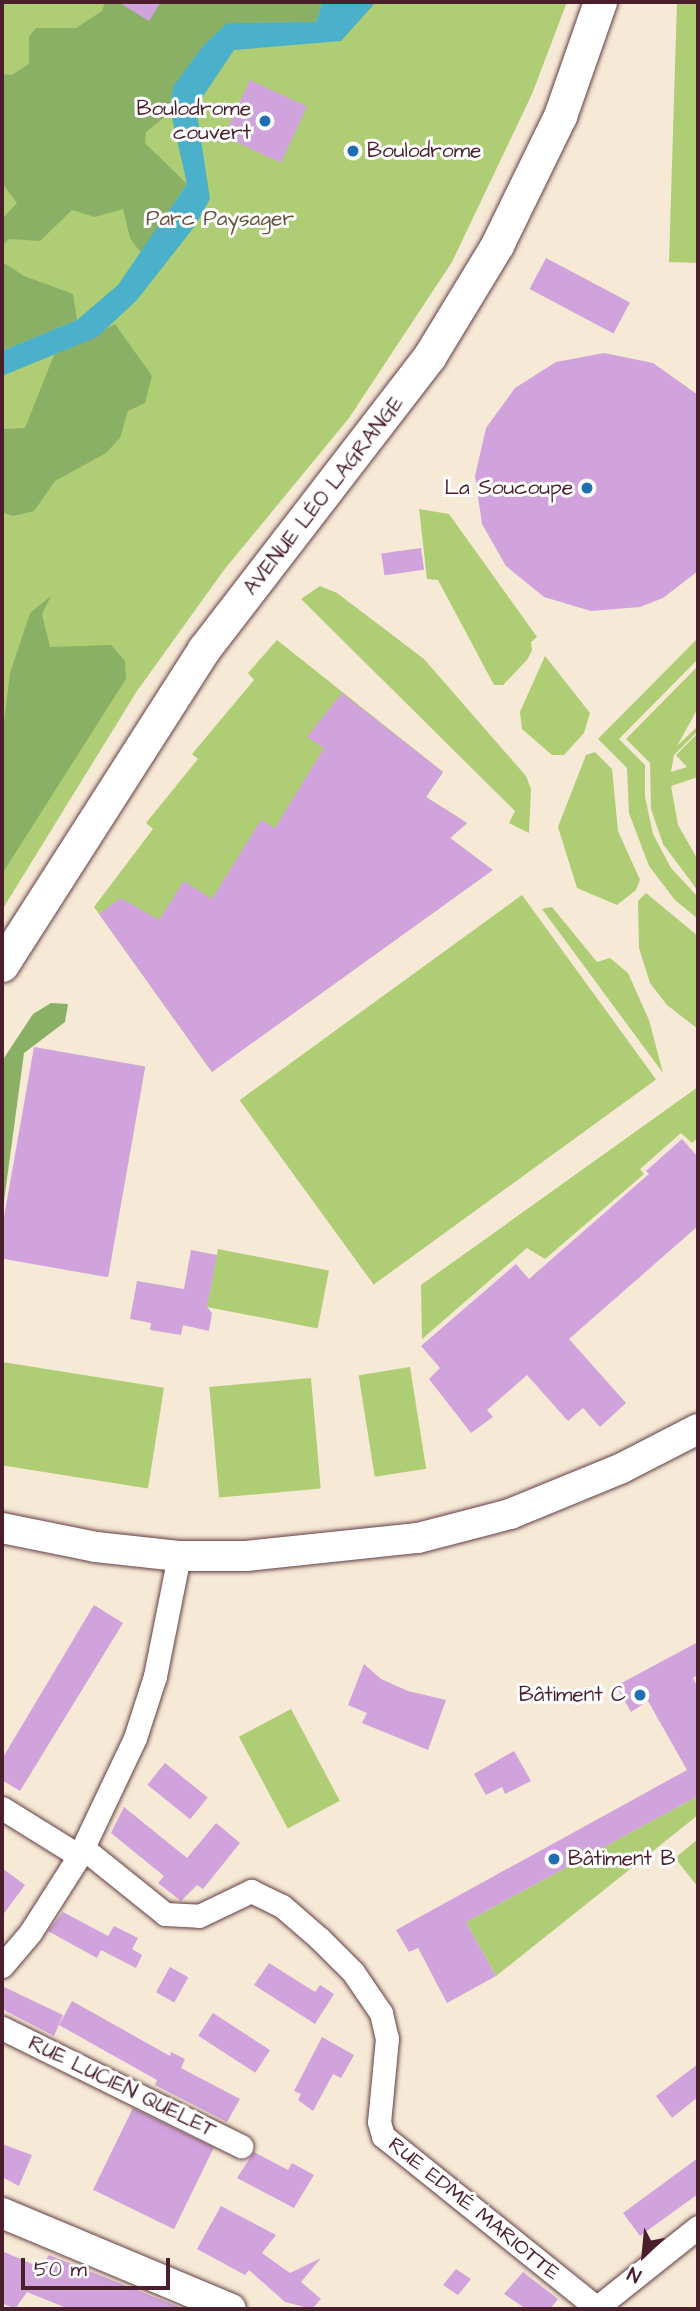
<!DOCTYPE html>
<meta charset="utf-8">
<style>
body{margin:0}
#map{position:relative;width:700px;height:2311px;overflow:hidden;background:#f6e9d5;font-family:"Architects Daughter",sans-serif}
div>[style]{position:absolute}
[style*='--x']{left:calc(var(--x)*1px);top:calc(var(--y)*1px);width:calc(var(--w)*1px);rotate:calc(var(--a)*1deg)}
.green>*{inset:0;background:#aecd74;transform-origin:0 0}
.forest>*{inset:0;background:#8ab066}
.water>*{inset:0;background:#4bb0ca}
.building>*{inset:0;background:#d0a3dc;transform-origin:0 0}
.roads{filter:drop-shadow(0 0 2px #643d44) drop-shadow(0 0 2px #643d44)}
.minor>*{height:23px;margin:-11.5px;padding:0 11.5px;transform-origin:11.5px;border-radius:11.5px;background:#fff}
.tertiary>*{height:30px;margin:-15px;padding:0 15px;transform-origin:15px;border-radius:15px;background:#fff}
.secondary>*{height:33px;margin:-16.5px;padding:0 16.5px;transform-origin:16.5px;border-radius:16.5px;background:#fff}
.dots>*{width:19px;height:19px;translate:-50% -50%;box-sizing:border-box;border:4px solid #fff;border-radius:50%}
span{translate:-50% -50%;white-space:nowrap;text-align:center;line-height:1.15;-webkit-text-stroke:6px #fff;paint-order:stroke}
.poi-label{font-size:21px;color:#4a1f2b}
.right{translate:-100% -50%;text-align:right}
.left{translate:0 -50%;text-align:left}
.park-label{font-size:21px;color:#685341}
.street-label{font-size:21px;color:#4a1f2b}
.frame{position:absolute;inset:0;border:4px solid #4a1f2b;pointer-events:none}
.north{position:absolute;left:609px;top:2220px;width:70px;height:70px;-webkit-text-stroke:5px #fff;paint-order:stroke;rotate:206deg;font-size:19px;font-weight:700;line-height:28px;text-align:center;color:#4a1f2b}
.north::after{content:'';display:block;margin:auto;width:24px;height:32px;background:#4a1f2b;clip-path:polygon(50% 0,100% 100%,50% 72%,0 100%)}
.scale{position:absolute;left:21px;top:2258px;width:149px;height:32px;box-sizing:border-box;border:4px solid #4a1f2b;border-top:0;padding-left:9px;font-size:21px;line-height:24px;white-space:nowrap;color:#4a1f2b;-webkit-text-stroke:5px #fff;paint-order:stroke}
</style>
<div id="map">
<div class="green">
<i style="clip-path:polygon(2px 2px,567px 2px,532px 94px,452px 262px,349px 418px,224px 570px,137px 691px,2px 910px)"></i>
<i style="clip-path:polygon(677px 2px,698px 2px,698px 263px,669px 262px)"></i>
<i style="clip-path:polygon(419px 509px,449px 514px,537px 637px,531px 642px,532px 650px,527px 660px,503px 685px,494px 685px,438px 580px,427px 579px)"></i>
<i style="clip-path:polygon(320px 586px,337px 593px,424px 659px,526px 776px,531px 789px,529px 833px,509px 823px,515px 811px,301px 599px)"></i>
<i style="clip-path:polygon(698px 638px,698px 659px,619px 739px,645px 765px,645px 797px,653px 834px,671px 868px,698px 897px,698px 919px,675px 900px,649px 866px,629px 813px,627px 768px,598px 739px)"></i>
<i style="clip-path:polygon(277px 640px,443px 772px,426px 797px,467px 823px,450px 838px,471px 854px,212px 1072px,94px 907px,153px 829px,146px 823px,198px 759px,192px 754px,254px 680px,248px 673px)"></i>
<i style="clip-path:polygon(545px 656px,590px 713px,584px 733px,564px 755px,552px 755px,522px 729px,520px 712px)"></i>
<i style="clip-path:polygon(698px 666px,698px 708px,677px 746px,698px 726px,698px 731px,674px 755px,671px 772px,687px 767px,676px 755px,698px 733px,698px 777px,671px 786px,678px 825px,698px 860px,698px 891px,663px 844px,651px 809px,650px 763px,626px 739px)"></i>
<i style="clip-path:polygon(595px 752px,612px 769px,618px 831px,640px 880px,636px 890px,617px 905px,577px 888px,558px 827px,586px 755px)"></i>
<i style="clip-path:polygon(646px 893px,698px 936px,698px 1029px,667px 1005px,650px 983px,639px 948px,638px 901px)"></i>
<i style="left:522px;top:895px;width:228px;height:349px;rotate:54deg"></i>
<i style="clip-path:polygon(552px 907px,597px 962px,610px 958px,628px 973px,649px 1020px,663px 1073px,542px 909px)"></i>
<i style="clip-path:polygon(698px 1087px,698px 1138px,692px 1143px,681px 1133px,640px 1169px,644px 1174px,545px 1259px,527px 1248px,422px 1339px,421px 1285px)"></i>
<i style="left:218px;top:1249px;width:113px;height:59px;rotate:11deg"></i>
<i style="left:2px;top:1362px;width:164px;height:102px;rotate:9deg"></i>
<i style="left:410px;top:1367px;width:103px;height:52px;rotate:81deg"></i>
<i style="left:311px;top:1378px;width:111px;height:102px;rotate:85deg"></i>
<i style="left:291px;top:1709px;width:104px;height:59px;rotate:62deg"></i>
<i style="clip-path:polygon(698px 1796px,698px 1815px,496px 1976px,466px 1922px)"></i>
<i style="clip-path:polygon(698px 1839px,698px 1887px,675px 1858px)"></i>
</div>
<div class="forest">
<i style="clip-path:polygon(105px 2px,323px 2px,316px 22px,227px 23px,173px 87px,171px 112px,146px 132px,145px 143px,187px 184px,141px 253px,130px 238px,123px 209px,95px 217px,72px 210px,40px 241px,9px 239px,4px 244px,4px 263px,24px 276px,73px 294px,77px 320px,2px 351px,2px 219px,17px 203px,2px 183px,2px 74px,12px 75px,29px 64px,29px 37px,36px 28px,76px 28px,102px 11px)"></i>
<i style="clip-path:polygon(115px 324px,152px 376px,145px 403px,128px 411px,120px 438px,106px 453px,55px 481px,34px 511px,13px 516px,2px 512px,2px 429px,25px 428px,54px 355px)"></i>
<i style="clip-path:polygon(51px 596px,42px 614px,50px 647px,111px 645px,125px 661px,126px 679px,2px 874px,2px 738px,10px 673px,30px 613px)"></i>
<i style="clip-path:polygon(51px 1003px,68px 1004px,65px 1022px,24px 1053px,2px 1216px,2px 1061px,33px 1014px)"></i>
</div>
<div class="water">
<i style="clip-path:polygon(323px 2px,376px 2px,341px 41px,234px 50px,196px 107px,210px 199px,195px 226px,136px 301px,97px 337px,2px 376px,2px 351px,77px 320px,118px 285px,187px 184px,170px 109px,173px 87px,203px 46px,227px 23px,316px 22px)"></i>
</div>
<div class="building">
<i style="clip-path:polygon(118px 2px,161px 2px,149px 21px)"></i>
<i style="left:250px;top:80px;width:63px;height:62px;rotate:25deg"></i>
<i style="left:546px;top:258px;width:95px;height:35px;rotate:28deg"></i>
<i style="clip-path:polygon(604px 353px,653px 363px,698px 395px,698px 571px,663px 598px,640px 607px,591px 611px,544px 597px,506px 566px,482px 524px,475px 476px,486px 428px,515px 388px,556px 362px)"></i>
<i style="left:421px;top:548px;width:22px;height:40px;rotate:82deg"></i>
<i style="clip-path:polygon(342px 693px,443px 772px,426px 797px,467px 823px,450px 838px,493px 870px,212px 1072px,99px 914px,121px 898px,159px 920px,184px 881px,212px 899px,261px 820px,275px 828px,324px 748px,307px 737px)"></i>
<i style="left:34px;top:1047px;width:113px;height:214px;rotate:10deg"></i>
<i style="clip-path:polygon(682px 1139px,698px 1157px,698px 1226px,569px 1339px,626px 1403px,600px 1427px,583px 1408px,568px 1421px,527px 1375px,487px 1410px,493px 1417px,471px 1433px,429px 1379px,440px 1368px,421px 1346px,516px 1264px,529px 1279px,649px 1174px,646px 1171px)"></i>
<i style="clip-path:polygon(191px 1250px,217px 1255px,207px 1307px,212px 1313px,209px 1331px,183px 1325px,181px 1335px,150px 1330px,151px 1323px,130px 1319px,137px 1281px,184px 1289px)"></i>
<i style="clip-path:polygon(94px 1605px,123px 1623px,20px 1791px,2px 1780px,2px 1759px)"></i>
<i style="clip-path:polygon(698px 1642px,698px 1674px,693px 1678px,698px 1688px,698px 1796px,466px 1922px,496px 1976px,447px 2003px,418px 1948px,409px 1952px,396px 1930px,687px 1770px,648px 1701px,631px 1712px,616px 1686px)"></i>
<i style="clip-path:polygon(364px 1664px,381px 1679px,408px 1691px,446px 1700px,428px 1750px,362px 1723px,367px 1713px,348px 1705px)"></i>
<i style="clip-path:polygon(514px 1751px,531px 1781px,505px 1794px,502px 1787px,486px 1795px,474px 1774px)"></i>
<i style="left:165px;top:1763px;width:55px;height:28px;rotate:39deg"></i>
<i style="clip-path:polygon(124px 1807px,187px 1858px,216px 1823px,240px 1843px,203px 1889px,197px 1885px,181px 1901px,158px 1883px,164px 1876px,111px 1833px)"></i>
<i style="clip-path:polygon(2px 1868px,25px 1885px,2px 1916px)"></i>
<i style="clip-path:polygon(63px 1912px,108px 1936px,114px 1926px,138px 1938px,132px 1949px,142px 1955px,136px 1968px,101px 1950px,97px 1958px,48px 1931px)"></i>
<i style="clip-path:polygon(269px 1963px,315px 1992px,320px 1985px,334px 1994px,315px 2024px,254px 1985px)"></i>
<i style="left:170px;top:1967px;width:21px;height:29px;rotate:29deg"></i>
<i style="clip-path:polygon(2px 1986px,63px 2015px,54px 2036px,2px 2009px)"></i>
<i style="clip-path:polygon(72px 2001px,170px 2056px,171px 2052px,185px 2059px,181px 2068px,240px 2099px,227px 2122px,155px 2085px,157px 2080px,59px 2025px)"></i>
<i style="left:213px;top:2013px;width:68px;height:27px;rotate:33deg"></i>
<i style="clip-path:polygon(322px 2037px,354px 2055px,341px 2078px,333px 2074px,313px 2111px,298px 2100px,301px 2094px,294px 2091px)"></i>
<i style="clip-path:polygon(698px 2064px,698px 2097px,672px 2118px,656px 2096px)"></i>
<i style="left:133px;top:2108px;width:90px;height:91px;rotate:26deg"></i>
<i style="clip-path:polygon(2px 2144px,32px 2155px,19px 2186px,2px 2177px)"></i>
<i style="clip-path:polygon(254px 2152px,288px 2170px,292px 2163px,314px 2175px,294px 2208px,237px 2178px)"></i>
<i style="clip-path:polygon(698px 2158px,698px 2194px,640px 2236px,623px 2213px)"></i>
<i style="clip-path:polygon(221px 2206px,276px 2235px,262px 2253px,290px 2273px,321px 2258px,301px 2282px,321px 2299px,312px 2309px,285px 2302px,249px 2270px,245px 2275px,197px 2249px)"></i>
<i style="clip-path:polygon(2px 2251px,41px 2268px,49px 2255px,184px 2309px,69px 2309px,27px 2292px,15px 2309px,2px 2303px)"></i>
<i style="clip-path:polygon(456px 2269px,471px 2279px,458px 2295px,443px 2285px)"></i>
<i style="clip-path:polygon(523px 2272px,558px 2299px,550px 2309px,526px 2309px,504px 2294px)"></i>
</div>
<div class="roads">
<div class="minor">
<i style="--x:2;--y:1808;--w:91;--a:31.9"></i>
<i style="--x:83;--y:1848;--w:105;--a:38.8"></i>
<i style="--x:165;--y:1914;--w:34;--a:3"></i>
<i style="--x:199;--y:1916;--w:58;--a:-25.7"></i>
<i style="--x:251;--y:1891;--w:34;--a:26"></i>
<i style="--x:282;--y:1906;--w:49;--a:40.9"></i>
<i style="--x:319;--y:1938;--w:48;--a:45"></i>
<i style="--x:353;--y:1972;--w:50;--a:55.7"></i>
<i style="--x:381;--y:2013;--w:26;--a:77"></i>
<i style="--x:387;--y:2038;--w:84;--a:95.4"></i>
<i style="--x:379;--y:2122;--w:15;--a:74"></i>
<i style="--x:383;--y:2136;--w:275;--a:38.8"></i>
<i style="--x:2;--y:1966;--w:43;--a:-49.7"></i>
<i style="--x:30;--y:1933;--w:91;--a:-57.5"></i>
<i style="--x:79;--y:1856;--w:131;--a:-64.6"></i>
<i style="--x:135;--y:1738;--w:65;--a:-72.1"></i>
<i style="--x:155;--y:1676;--w:122;--a:-78.7"></i>
<i style="--x:2;--y:2028;--w:267;--a:26.3"></i>
<i style="--x:595;--y:2309;--w:132;--a:-38.5"></i>
</div>
<div class="tertiary">
<i style="--x:2;--y:1528;--w:96;--a:11.4"></i>
<i style="--x:96;--y:1547;--w:83;--a:6.2"></i>
<i style="--x:179;--y:1556;--w:67;--a:0"></i>
<i style="--x:246;--y:1556;--w:173;--a:-6"></i>
<i style="--x:418;--y:1538;--w:95;--a:-14.6"></i>
<i style="--x:510;--y:1514;--w:121;--a:-22.3"></i>
<i style="--x:622;--y:1468;--w:85;--a:-27.2"></i>
<i style="--x:2;--y:2213;--w:248;--a:22.7"></i>
</div>
<div class="secondary">
<i style="--x:2;--y:965;--w:375;--a:-57.4"></i>
<i style="--x:204;--y:649;--w:369;--a:-52.4"></i>
<i style="--x:429;--y:357;--w:131;--a:-58.7"></i>
<i style="--x:497;--y:245;--w:144;--a:-64"></i>
<i style="--x:560;--y:116;--w:121;--a:-70.7"></i>
</div>
</div>
<div class="dots">
<i style="left:265px;top:121px;background:#1f6fb2"></i>
<i style="left:353px;top:151px;background:#1f6fb2"></i>
<i style="left:587px;top:488px;background:#1f6fb2"></i>
<i style="left:640px;top:1695px;background:#1f6fb2"></i>
<i style="left:554px;top:1859px;background:#1f6fb2"></i>
</div>
<div class="poi-label">
<span class="right" style="left:251px;top:121px">Boulodrome<br>couvert</span>
<span class="left" style="left:367px;top:151px">Boulodrome</span>
<span class="right" style="left:573px;top:488px">La Soucoupe</span>
<span class="right" style="left:626px;top:1695px">Bâtiment C</span>
<span class="left" style="left:568px;top:1859px">Bâtiment B</span>
</div>
<div class="park-label">
<span style="left:220px;top:219px">Parc Paysager</span>
</div>
<div class="street-label">
<span style="left:324px;top:496px;rotate:-52deg">AVENUE LÉO LAGRANGE</span>
<span style="left:122px;top:2087px;rotate:26deg">RUE LUCIEN QUELET</span>
<span style="left:474px;top:2209px;rotate:39deg">RUE EDMÉ MARIOTTE</span>
</div>
<div class="frame"></div>
<div class="north">N</div>
<div class="scale">50 m</div>
</div>
